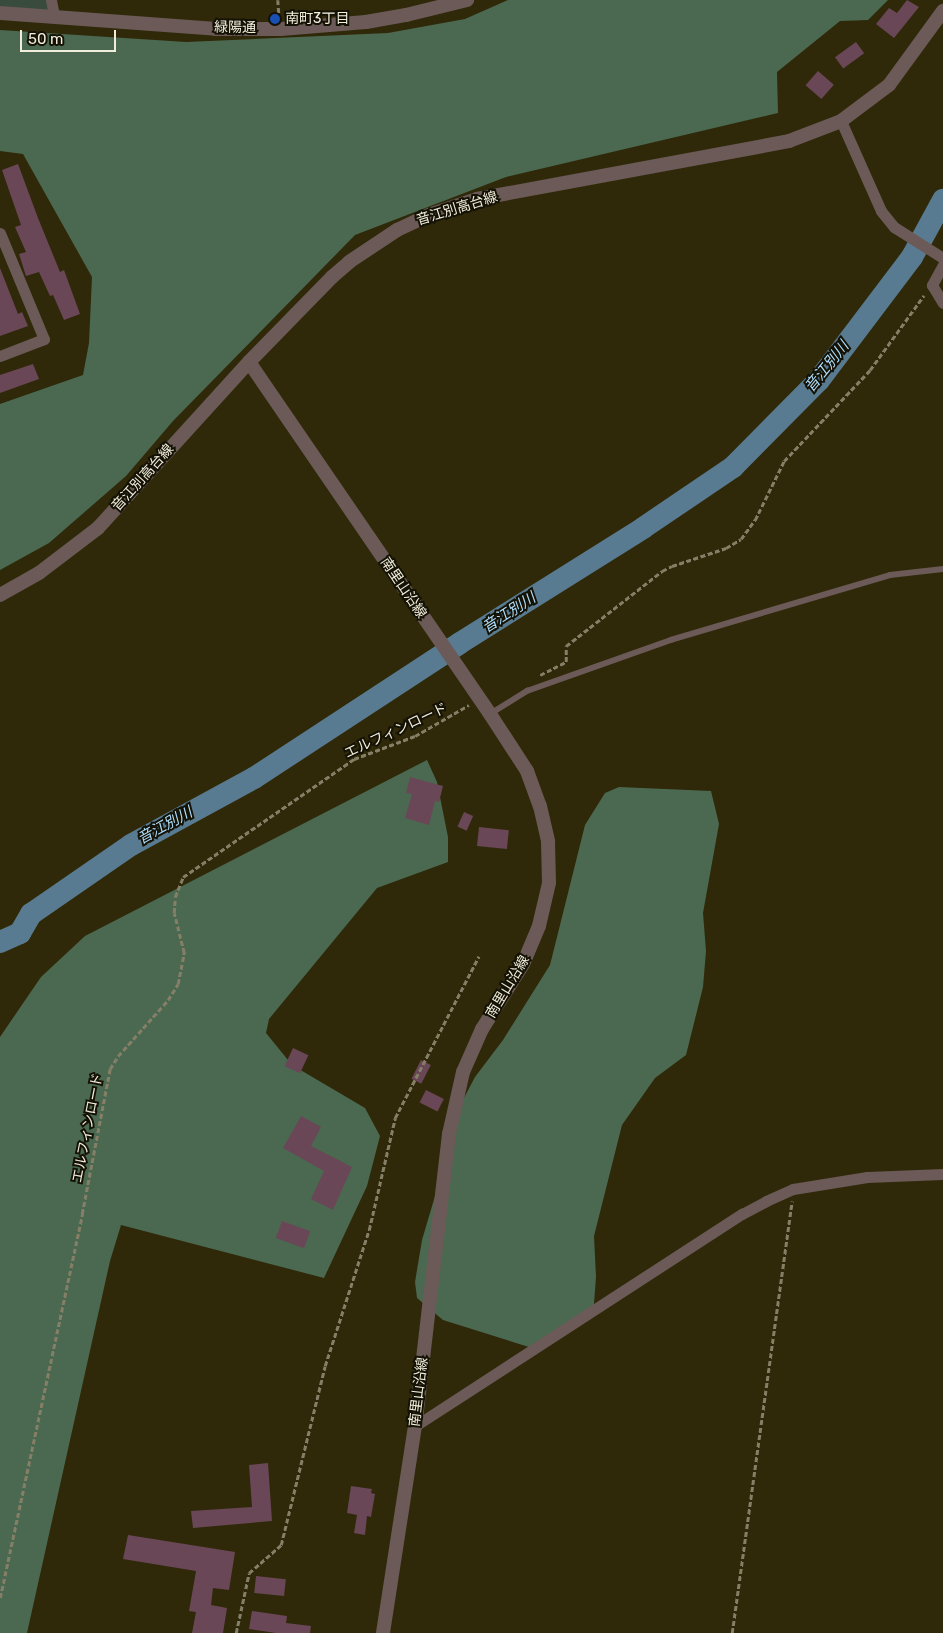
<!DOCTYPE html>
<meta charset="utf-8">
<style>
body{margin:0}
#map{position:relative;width:943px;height:1633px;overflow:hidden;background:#2f2909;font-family:Rubik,"Noto Sans JP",sans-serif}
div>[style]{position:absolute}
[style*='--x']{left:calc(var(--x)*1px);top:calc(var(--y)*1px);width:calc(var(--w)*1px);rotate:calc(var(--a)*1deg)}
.green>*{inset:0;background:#394b3c}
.forest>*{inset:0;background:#4b6951}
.river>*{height:22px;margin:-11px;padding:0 11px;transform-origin:11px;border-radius:11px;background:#597b91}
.building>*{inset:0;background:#694757;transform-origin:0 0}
.path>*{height:2.5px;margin-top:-1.25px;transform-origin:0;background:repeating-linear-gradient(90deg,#847f66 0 5px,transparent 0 7.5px)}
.service>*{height:5.5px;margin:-2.75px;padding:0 2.75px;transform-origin:2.75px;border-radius:2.75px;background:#6b5a57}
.minor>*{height:11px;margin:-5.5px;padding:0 5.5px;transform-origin:5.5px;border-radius:5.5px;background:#6b5a57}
.tertiary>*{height:14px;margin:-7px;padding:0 7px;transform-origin:7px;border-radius:7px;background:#6b5a57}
.dots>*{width:14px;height:14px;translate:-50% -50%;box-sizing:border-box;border:2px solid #141105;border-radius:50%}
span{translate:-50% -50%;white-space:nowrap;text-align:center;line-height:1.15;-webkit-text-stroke:4px #141105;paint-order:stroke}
.poi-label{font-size:14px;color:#f0eddb}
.left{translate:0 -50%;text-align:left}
.street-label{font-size:14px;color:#f0eddb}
.water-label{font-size:15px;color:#afdffd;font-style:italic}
.scale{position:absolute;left:20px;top:30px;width:96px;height:22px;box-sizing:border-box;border:2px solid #f0eddb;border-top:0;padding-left:6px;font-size:15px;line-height:18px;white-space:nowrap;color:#f0eddb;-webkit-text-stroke:4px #141105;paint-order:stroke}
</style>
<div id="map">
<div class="green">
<i style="clip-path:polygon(0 0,51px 0,54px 15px,0 6px)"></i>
</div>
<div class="forest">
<i style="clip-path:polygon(508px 0,888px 0,868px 20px,840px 21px,777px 72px,778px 113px,506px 177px,355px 235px,173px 421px,126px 476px,49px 543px,0 570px,0 404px,83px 375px,89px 343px,92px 277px,23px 154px,0 151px,0 30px,186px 42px,388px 33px,465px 19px)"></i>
<i style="clip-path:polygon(427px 760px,437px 782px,448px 837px,448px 862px,377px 888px,269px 1019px,266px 1033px,292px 1065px,365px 1108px,380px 1136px,367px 1186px,324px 1278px,121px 1225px,110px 1261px,27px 1633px,0 1633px,0 1037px,41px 977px,85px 936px)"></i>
<i style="clip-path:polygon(619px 787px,711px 791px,719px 824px,703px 913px,706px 951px,703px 987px,686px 1055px,655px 1078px,622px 1125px,594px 1236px,596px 1277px,593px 1317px,529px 1347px,443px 1320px,417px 1298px,415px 1282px,422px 1240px,464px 1098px,475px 1077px,503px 1040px,550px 965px,585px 825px,605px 793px)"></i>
</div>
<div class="river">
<i style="--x:0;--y:942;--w:22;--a:-24"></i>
<i style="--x:20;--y:933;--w:22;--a:-60"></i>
<i style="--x:31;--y:914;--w:121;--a:-34.6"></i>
<i style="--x:131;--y:845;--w:140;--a:-28.6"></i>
<i style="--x:254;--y:778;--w:246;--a:-33.2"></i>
<i style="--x:460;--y:643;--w:216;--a:-32.1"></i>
<i style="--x:643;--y:528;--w:109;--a:-34.1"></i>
<i style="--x:733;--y:467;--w:122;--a:-45.3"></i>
<i style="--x:819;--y:380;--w:154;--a:-52.9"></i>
<i style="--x:912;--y:257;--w:65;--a:-61.5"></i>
</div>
<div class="building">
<i style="clip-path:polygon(907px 0,919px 7px,894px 38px,876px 24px,889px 8px,897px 13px)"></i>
<i style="left:856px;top:42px;width:14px;height:26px;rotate:54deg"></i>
<i style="left:818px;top:71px;width:21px;height:19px;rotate:41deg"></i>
<i style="clip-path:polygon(18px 164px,38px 218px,60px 272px,64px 270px,80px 314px,64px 320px,53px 295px,50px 296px,39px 272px,26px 276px,19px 254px,26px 252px,15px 227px,21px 225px,2px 170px)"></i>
<i style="clip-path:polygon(0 268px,18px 314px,22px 312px,28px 326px,0 336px)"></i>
<i style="clip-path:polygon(33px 364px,39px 379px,0 393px,0 375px)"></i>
<i style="clip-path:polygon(410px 777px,443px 786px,439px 802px,435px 801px,429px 825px,405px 818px,412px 794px,406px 793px)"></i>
<i style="left:464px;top:812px;width:10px;height:16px;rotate:24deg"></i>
<i style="left:479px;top:827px;width:30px;height:19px;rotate:6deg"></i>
<i style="left:293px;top:1048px;width:17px;height:20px;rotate:25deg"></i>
<i style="left:421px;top:1060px;width:11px;height:21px;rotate:27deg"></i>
<i style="left:426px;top:1090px;width:20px;height:14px;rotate:27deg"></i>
<i style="clip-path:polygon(301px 1116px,321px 1127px,311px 1146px,352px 1167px,333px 1210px,311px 1199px,324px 1171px,283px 1148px)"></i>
<i style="left:282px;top:1221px;width:30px;height:18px;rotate:20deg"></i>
<i style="clip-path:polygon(268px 1463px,272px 1521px,193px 1528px,191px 1511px,252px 1507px,249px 1465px)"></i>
<i style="clip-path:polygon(351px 1486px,372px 1489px,371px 1493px,375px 1494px,371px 1517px,367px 1516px,365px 1535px,354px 1533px,357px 1515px,347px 1513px)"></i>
<i style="clip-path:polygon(128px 1535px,235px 1552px,229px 1590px,213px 1588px,211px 1605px,227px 1608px,223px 1633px,192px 1633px,196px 1612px,189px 1611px,196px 1571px,123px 1559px)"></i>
<i style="left:256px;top:1576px;width:30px;height:17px;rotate:6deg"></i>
<i style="clip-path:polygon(252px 1611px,287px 1616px,286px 1623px,311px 1626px,310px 1633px,276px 1633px,249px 1629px)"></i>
</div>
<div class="path">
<i style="--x:278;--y:0;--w:16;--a:86"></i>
<i style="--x:540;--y:675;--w:29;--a:-27"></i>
<i style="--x:566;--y:662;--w:16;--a:-90"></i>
<i style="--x:566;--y:646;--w:122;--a:-38"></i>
<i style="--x:662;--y:571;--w:11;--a:-27"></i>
<i style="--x:672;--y:566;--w:57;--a:-18.4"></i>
<i style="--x:726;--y:548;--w:17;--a:-31"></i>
<i style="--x:741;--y:539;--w:24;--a:-54"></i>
<i style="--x:755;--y:520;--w:66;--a:-63.8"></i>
<i style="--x:784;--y:461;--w:125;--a:-46.6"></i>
<i style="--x:870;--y:370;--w:92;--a:-54.2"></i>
<i style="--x:0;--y:1598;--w:393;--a:-77.9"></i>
<i style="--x:82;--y:1214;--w:148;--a:-79.1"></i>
<i style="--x:110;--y:1069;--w:15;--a:-58"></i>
<i style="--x:118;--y:1056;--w:75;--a:-48.2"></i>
<i style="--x:168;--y:1000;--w:19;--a:-58"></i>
<i style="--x:178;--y:984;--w:32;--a:-79"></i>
<i style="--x:184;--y:953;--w:41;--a:-104"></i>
<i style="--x:174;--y:913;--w:16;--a:-86"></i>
<i style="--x:175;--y:897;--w:22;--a:-68"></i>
<i style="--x:183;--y:877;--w:208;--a:-34.6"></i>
<i style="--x:354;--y:759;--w:65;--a:-20.7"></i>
<i style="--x:415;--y:736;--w:62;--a:-29.9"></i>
<i style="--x:236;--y:1633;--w:61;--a:-77.8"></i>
<i style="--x:249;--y:1573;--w:43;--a:-41.2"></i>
<i style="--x:281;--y:1545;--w:184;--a:-76.2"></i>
<i style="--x:325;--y:1366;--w:143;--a:-72.1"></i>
<i style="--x:369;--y:1230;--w:115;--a:-76.9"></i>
<i style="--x:395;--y:1118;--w:182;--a:-62.6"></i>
<i style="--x:732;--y:1633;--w:436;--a:-82.1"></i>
</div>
<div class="service">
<i style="--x:490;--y:714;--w:44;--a:-31.9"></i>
<i style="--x:527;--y:691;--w:153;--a:-19.5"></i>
<i style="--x:671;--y:640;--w:228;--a:-16.5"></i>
<i style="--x:890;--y:575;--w:53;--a:-6.5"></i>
</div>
<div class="minor">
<i style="--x:51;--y:0;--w:15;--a:79"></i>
<i style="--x:841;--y:121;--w:98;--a:66"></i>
<i style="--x:881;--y:211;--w:21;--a:51"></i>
<i style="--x:894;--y:227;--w:58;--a:32.3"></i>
<i style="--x:0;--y:233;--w:115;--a:67.5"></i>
<i style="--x:44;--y:339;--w:47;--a:158.9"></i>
<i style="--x:943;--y:265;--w:23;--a:119"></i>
<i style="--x:932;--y:285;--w:21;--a:59"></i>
<i style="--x:415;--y:1426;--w:390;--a:-33"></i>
<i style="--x:742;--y:1214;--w:27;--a:-28"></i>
<i style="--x:766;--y:1201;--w:30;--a:-24"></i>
<i style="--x:793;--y:1189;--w:75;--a:-9.2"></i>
<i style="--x:867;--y:1177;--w:76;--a:-2.3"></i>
</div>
<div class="tertiary">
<i style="--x:0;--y:13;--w:217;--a:4.2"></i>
<i style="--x:216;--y:29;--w:65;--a:0"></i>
<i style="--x:281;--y:29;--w:85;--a:-4.7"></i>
<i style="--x:366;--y:22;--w:41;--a:-9.9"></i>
<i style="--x:406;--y:15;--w:63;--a:-13.8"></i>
<i style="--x:249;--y:362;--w:427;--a:55.6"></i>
<i style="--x:490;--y:714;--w:68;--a:57"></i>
<i style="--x:527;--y:771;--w:37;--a:70"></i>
<i style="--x:540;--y:806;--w:37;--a:77"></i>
<i style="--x:548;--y:842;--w:41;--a:88.6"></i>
<i style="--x:549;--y:883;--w:44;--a:103.1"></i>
<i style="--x:539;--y:926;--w:41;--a:112.8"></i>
<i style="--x:523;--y:964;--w:77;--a:122.2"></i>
<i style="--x:482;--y:1029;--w:47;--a:113.8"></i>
<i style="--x:463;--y:1072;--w:64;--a:102.7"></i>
<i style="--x:449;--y:1134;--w:294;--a:96.6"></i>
<i style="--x:415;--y:1426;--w:209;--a:98.8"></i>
<i style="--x:0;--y:595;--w:45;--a:-29.4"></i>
<i style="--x:39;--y:573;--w:74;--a:-37.3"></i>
<i style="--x:98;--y:528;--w:224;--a:-47.7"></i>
<i style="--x:249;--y:362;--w:119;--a:-45.7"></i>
<i style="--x:332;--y:277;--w:23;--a:-41"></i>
<i style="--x:349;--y:262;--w:58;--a:-33.7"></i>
<i style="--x:397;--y:230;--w:35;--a:-25"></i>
<i style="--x:429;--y:215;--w:51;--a:-18.4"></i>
<i style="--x:477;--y:199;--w:317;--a:-10.5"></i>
<i style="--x:789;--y:141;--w:56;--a:-21"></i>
<i style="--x:841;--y:121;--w:60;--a:-36.9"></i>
<i style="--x:889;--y:85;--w:92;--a:-53.9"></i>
</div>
<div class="dots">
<i style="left:275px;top:19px;background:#1a4fb4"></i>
</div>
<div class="poi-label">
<span class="left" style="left:285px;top:19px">南町3丁目</span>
</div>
<div class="street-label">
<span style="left:235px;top:28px;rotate:1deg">緑陽通</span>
<span style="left:457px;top:209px;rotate:-17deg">音江別高台線</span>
<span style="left:143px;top:478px;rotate:-48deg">音江別高台線</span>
<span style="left:403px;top:588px;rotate:56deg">南里山沿線</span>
<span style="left:396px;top:731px;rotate:-25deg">エルフィンロード</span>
<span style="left:508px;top:987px;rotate:-59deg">南里山沿線</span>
<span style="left:88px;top:1128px;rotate:-79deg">エルフィンロード</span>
<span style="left:419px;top:1392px;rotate:-83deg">南里山沿線</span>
</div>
<div class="water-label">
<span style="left:827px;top:367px;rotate:-51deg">音江別川</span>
<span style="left:509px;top:613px;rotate:-33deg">音江別川</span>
<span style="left:165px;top:826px;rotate:-29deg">音江別川</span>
</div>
<div class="scale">50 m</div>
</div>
